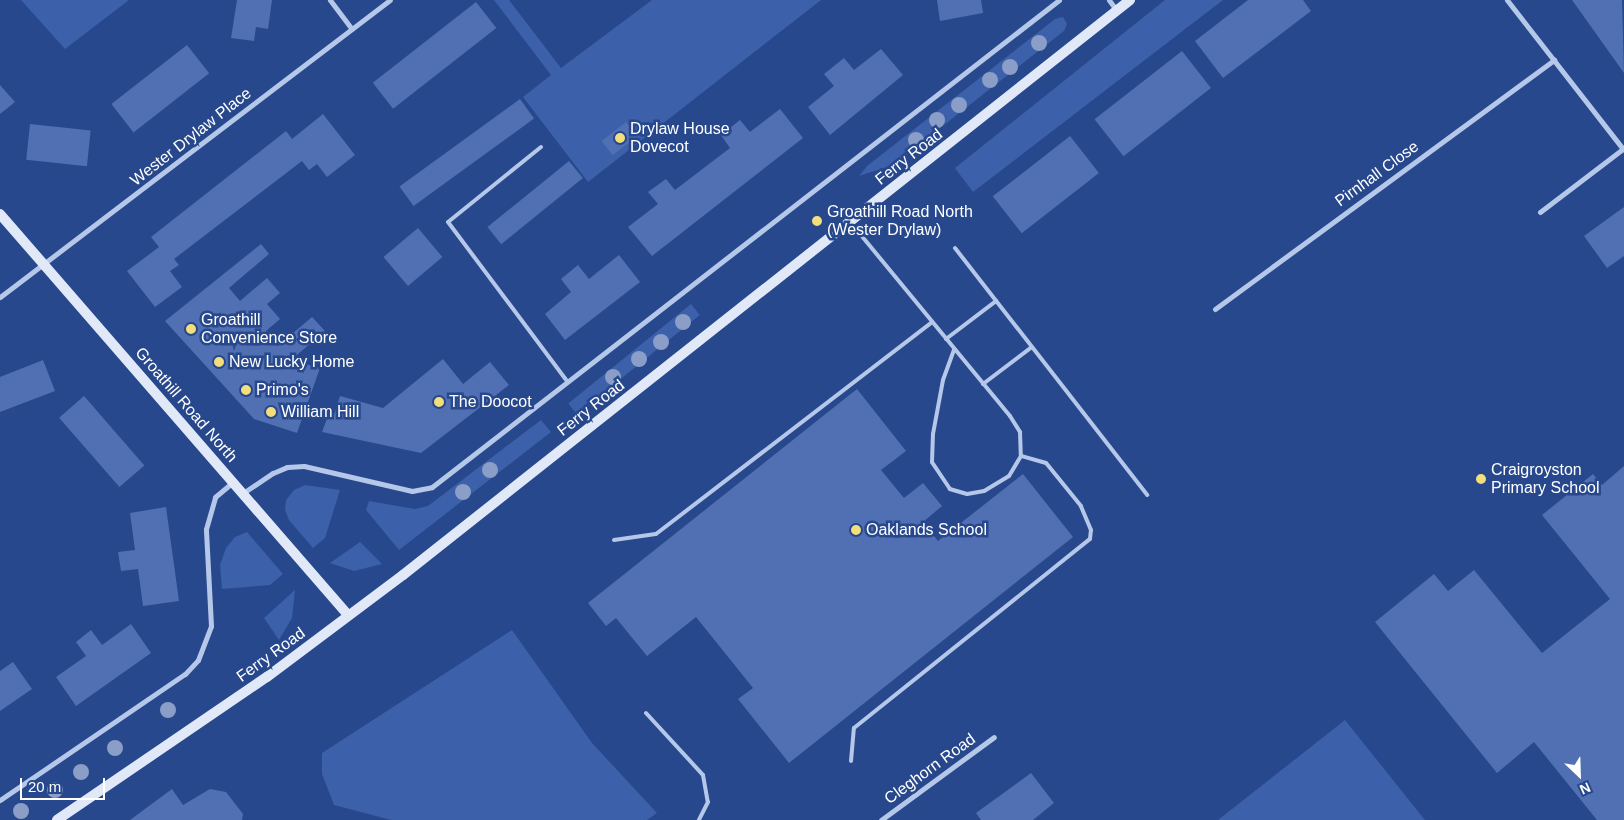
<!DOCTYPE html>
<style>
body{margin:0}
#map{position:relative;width:1624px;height:820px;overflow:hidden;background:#27488c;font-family:Helvetica,sans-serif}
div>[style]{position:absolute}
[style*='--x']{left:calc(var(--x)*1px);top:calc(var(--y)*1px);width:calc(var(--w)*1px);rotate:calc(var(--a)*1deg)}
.green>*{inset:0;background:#3c60a9;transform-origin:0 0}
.building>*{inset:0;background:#5070b3;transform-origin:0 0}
.lane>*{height:4px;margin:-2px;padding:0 2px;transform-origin:2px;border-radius:2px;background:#b6c8ea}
.street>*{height:5px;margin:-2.5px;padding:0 2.5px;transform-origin:2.5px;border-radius:2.5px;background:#b6c8ea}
.secondary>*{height:10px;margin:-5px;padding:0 5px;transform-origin:5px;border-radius:5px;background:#e1e9f9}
.trees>*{width:16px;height:16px;margin:-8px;border-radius:50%;background:#8a9ec7}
.dots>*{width:14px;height:14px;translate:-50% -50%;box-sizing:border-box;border:2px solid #27488c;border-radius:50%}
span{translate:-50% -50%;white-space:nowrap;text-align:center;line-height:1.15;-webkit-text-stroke:5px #27488c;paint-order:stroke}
.poi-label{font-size:16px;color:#fff}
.left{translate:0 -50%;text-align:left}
.street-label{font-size:16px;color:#fff}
.north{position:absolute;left:1554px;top:750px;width:50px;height:50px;-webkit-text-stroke:4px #27488c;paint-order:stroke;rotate:156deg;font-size:14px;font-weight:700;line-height:20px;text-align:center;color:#fff}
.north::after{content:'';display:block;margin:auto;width:18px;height:22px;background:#fff;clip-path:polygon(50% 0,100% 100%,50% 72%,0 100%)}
.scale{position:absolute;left:20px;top:778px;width:85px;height:22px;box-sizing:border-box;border:2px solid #fff;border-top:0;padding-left:6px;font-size:15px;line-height:18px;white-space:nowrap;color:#fff;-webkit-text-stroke:4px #27488c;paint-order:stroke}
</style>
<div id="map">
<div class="green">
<i style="clip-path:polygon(21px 0,129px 0,65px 49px)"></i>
<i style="clip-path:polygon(494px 0,509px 0,561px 68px,652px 0,821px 0,588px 182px,523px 97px,551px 75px)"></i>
<i style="clip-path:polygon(1165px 0,1223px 0,973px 192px,955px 168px)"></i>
<i style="clip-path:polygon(1063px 17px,1067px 24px,1064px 31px,893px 165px,859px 176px,867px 166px,1055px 19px)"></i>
<i style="left:691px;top:304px;width:14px;height:158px;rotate:51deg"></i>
<i style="clip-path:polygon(541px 420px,551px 432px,399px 550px,366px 510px,369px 501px,415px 509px,428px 506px)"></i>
<i style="clip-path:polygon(305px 485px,340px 490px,325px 538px,313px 548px,289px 520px,285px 510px,286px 500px,294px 490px)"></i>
<i style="clip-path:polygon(247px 532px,283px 574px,270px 585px,222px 589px,220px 565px,226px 548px,235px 537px)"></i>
<i style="clip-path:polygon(360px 542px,382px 564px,354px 571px,330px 563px)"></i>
<i style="clip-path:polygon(295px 590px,292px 618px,279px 640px,264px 618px)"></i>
<i style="clip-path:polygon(512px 630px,592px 743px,657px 813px,647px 820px,391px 820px,334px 805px,322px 774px,322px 753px)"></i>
<i style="clip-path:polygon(1345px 720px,1425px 820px,1218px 820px)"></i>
</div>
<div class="building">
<i style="clip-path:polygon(237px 0,272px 0,268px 29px,256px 27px,254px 41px,231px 38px)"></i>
<i style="clip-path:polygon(937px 0,981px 0,983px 13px,940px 21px)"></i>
<i style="clip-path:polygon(1248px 0,1303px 0,1311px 11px,1223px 78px,1195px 41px)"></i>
<i style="clip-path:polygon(1572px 0,1622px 0,1624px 73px,1597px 35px)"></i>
<i style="left:476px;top:2px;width:33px;height:131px;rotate:52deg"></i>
<i style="left:187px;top:45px;width:36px;height:96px;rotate:52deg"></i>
<i style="clip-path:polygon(881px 49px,903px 75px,830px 135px,808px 107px,834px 86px,824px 74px,844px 58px,854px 70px)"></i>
<i style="left:1182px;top:51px;width:47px;height:111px;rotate:52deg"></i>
<i style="clip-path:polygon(0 85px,15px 102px,0 114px)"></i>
<i style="left:520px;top:99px;width:24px;height:149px;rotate:54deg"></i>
<i style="clip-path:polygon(780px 109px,803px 138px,652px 256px,628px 227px,658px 204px,648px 192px,666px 179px,675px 190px,730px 148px,721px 135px,740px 120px,750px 132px)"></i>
<i style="clip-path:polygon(323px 114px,355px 155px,327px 177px,317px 164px,309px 170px,302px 161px,174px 259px,179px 265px,170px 271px,182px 287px,155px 307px,127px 271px,159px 247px,151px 237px,286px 131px,292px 139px)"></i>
<i style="left:626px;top:122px;width:18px;height:31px;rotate:52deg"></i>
<i style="left:30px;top:124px;width:61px;height:36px;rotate:6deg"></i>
<i style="left:1070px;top:136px;width:47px;height:98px;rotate:52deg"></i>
<i style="left:569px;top:161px;width:22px;height:105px;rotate:51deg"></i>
<i style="clip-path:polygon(1624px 207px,1624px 256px,1607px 268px,1584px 236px)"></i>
<i style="left:418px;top:228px;width:38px;height:45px;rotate:50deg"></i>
<i style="clip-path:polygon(261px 244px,269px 254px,229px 288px,240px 301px,267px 278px,280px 293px,267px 304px,280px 319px,266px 331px,278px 346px,312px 317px,325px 331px,291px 360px,320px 368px,297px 433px,254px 419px,165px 321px)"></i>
<i style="clip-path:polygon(619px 255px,640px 282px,565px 340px,545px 314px,571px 292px,561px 279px,578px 265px,589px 279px)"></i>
<i style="clip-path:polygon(443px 359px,463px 384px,490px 362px,509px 385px,421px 453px,322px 432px,328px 416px,333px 418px,340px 396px,383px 408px)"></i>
<i style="clip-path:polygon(43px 360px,55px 391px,0 412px,0 377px)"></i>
<i style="clip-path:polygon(857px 389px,906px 451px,881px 470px,904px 498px,923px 483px,942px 506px,923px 522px,938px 541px,1023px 474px,1073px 537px,789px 763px,738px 699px,753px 688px,696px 617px,647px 656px,616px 618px,606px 626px,588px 603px)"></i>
<i style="left:84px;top:396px;width:92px;height:33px;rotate:49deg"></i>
<i style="clip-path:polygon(1624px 466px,1624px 820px,1597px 820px,1534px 742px,1497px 773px,1375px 622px,1434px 574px,1448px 591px,1474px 570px,1542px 653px,1610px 599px,1542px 515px,1593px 474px,1602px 485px)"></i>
<i style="clip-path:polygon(166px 507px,179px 601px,143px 606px,138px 569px,121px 571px,118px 552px,135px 550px,130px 513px)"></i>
<i style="clip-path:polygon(131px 624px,151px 653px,76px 706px,56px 677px,86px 656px,76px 642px,91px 630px,102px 645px)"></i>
<i style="clip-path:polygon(13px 662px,32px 689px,0 711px,0 671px)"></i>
<i style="clip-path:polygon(1031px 773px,1054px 803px,1033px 820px,981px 820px,976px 813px)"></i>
<i style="clip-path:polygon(172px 789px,183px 805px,210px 789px,226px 792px,243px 814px,242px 820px,130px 820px)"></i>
</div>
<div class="lane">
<i style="--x:541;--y:147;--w:119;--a:141.1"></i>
<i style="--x:448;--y:222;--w:197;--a:53.2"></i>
<i style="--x:851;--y:223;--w:250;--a:50.5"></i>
<i style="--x:1010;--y:416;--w:19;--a:58"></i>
<i style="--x:1020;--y:432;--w:24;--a:88"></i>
<i style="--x:1021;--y:456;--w:23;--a:121"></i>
<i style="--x:1009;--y:476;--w:29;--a:149"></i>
<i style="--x:984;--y:491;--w:17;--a:170"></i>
<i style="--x:967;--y:494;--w:18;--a:-164"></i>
<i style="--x:950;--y:489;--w:32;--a:-124"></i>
<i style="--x:932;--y:462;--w:28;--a:-88"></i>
<i style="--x:933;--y:434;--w:55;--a:-79.5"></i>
<i style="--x:943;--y:380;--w:33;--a:-70"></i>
<i style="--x:955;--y:248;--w:313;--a:52.1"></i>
<i style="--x:946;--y:339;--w:63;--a:-37.2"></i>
<i style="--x:983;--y:384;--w:61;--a:-37.1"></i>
<i style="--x:614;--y:540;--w:42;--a:-8.1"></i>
<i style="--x:656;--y:534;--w:348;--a:-37.5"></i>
<i style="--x:646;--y:713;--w:84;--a:47.4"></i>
<i style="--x:703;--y:775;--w:27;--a:80"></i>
<i style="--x:708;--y:802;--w:20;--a:117"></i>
<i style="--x:851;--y:761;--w:33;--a:-85"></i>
<i style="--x:854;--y:728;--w:302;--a:-38.7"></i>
<i style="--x:1090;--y:539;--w:9;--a:-84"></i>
<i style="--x:1091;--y:530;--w:26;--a:-113"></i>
<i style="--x:1081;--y:506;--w:55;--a:-129.1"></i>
<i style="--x:1046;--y:463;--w:26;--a:-164"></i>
</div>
<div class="street">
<i style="--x:330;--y:0;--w:36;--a:53"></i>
<i style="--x:1109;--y:0;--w:14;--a:54"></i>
<i style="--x:1507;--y:0;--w:189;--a:52.1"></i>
<i style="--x:1540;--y:212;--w:106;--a:-37.3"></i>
<i style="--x:0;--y:297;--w:490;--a:-37.3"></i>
<i style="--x:1215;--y:309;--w:421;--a:-36.3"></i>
<i style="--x:243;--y:493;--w:36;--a:-34"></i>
<i style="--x:273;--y:473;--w:15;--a:-23"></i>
<i style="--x:287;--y:467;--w:17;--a:-3"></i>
<i style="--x:304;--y:466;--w:111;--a:13"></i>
<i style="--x:412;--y:491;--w:20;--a:-11"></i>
<i style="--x:432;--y:487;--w:794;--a:-37.84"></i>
<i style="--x:0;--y:800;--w:224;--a:-34.3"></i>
<i style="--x:185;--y:674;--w:19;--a:-47"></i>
<i style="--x:198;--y:660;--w:36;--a:-69"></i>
<i style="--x:211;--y:626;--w:97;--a:-93"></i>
<i style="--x:206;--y:529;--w:33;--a:-74"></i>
<i style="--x:215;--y:497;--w:23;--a:-40"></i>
<i style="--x:881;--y:820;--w:140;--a:-36.3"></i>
</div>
<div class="secondary">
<i style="--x:0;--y:214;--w:531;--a:49.05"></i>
<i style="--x:57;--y:820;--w:254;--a:-34.3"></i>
<i style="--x:267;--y:677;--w:170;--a:-36.9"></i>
<i style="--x:403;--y:575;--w:927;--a:-38.34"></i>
</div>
<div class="trees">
<i style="left:1039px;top:43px"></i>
<i style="left:1010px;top:67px"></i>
<i style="left:990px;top:80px"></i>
<i style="left:959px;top:105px"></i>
<i style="left:937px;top:120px"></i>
<i style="left:916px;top:140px"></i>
<i style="left:683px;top:322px"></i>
<i style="left:661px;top:342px"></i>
<i style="left:639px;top:359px"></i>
<i style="left:613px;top:377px"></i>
<i style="left:490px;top:470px"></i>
<i style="left:463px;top:492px"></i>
<i style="left:168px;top:710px"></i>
<i style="left:115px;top:748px"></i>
<i style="left:81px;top:772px"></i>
<i style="left:55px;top:790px"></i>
<i style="left:21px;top:811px"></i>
</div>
<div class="dots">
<i style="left:620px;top:138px;background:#f3de7c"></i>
<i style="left:817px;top:221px;background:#f3de7c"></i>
<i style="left:191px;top:329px;background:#f3de7c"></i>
<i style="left:219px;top:362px;background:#f3de7c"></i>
<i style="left:246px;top:390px;background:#f3de7c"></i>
<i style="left:439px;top:402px;background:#f3de7c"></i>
<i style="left:271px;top:412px;background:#f3de7c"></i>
<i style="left:1481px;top:479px;background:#f3de7c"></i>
<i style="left:856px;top:530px;background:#f3de7c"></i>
</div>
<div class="poi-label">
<span class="left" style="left:630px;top:138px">Drylaw House<br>Dovecot</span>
<span class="left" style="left:827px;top:221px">Groathill Road North<br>(Wester Drylaw)</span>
<span class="left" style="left:201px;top:329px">Groathill<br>Convenience Store</span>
<span class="left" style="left:229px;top:362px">New Lucky Home</span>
<span class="left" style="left:256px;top:390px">Primo's</span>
<span class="left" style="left:449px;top:402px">The Doocot</span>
<span class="left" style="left:281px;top:412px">William Hill</span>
<span class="left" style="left:1491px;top:479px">Craigroyston<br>Primary School</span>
<span class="left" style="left:866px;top:530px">Oaklands School</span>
</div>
<div class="street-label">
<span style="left:191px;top:137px;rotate:-38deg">Wester Drylaw Place</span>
<span style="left:909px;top:157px;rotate:-38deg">Ferry Road</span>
<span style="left:1377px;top:174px;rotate:-36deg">Pirnhall Close</span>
<span style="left:186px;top:405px;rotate:49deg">Groathill Road North</span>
<span style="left:591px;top:408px;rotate:-38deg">Ferry Road</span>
<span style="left:271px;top:655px;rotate:-36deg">Ferry Road</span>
<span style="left:930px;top:769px;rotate:-36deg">Cleghorn Road</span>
</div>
<div class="north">N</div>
<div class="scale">20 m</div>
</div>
